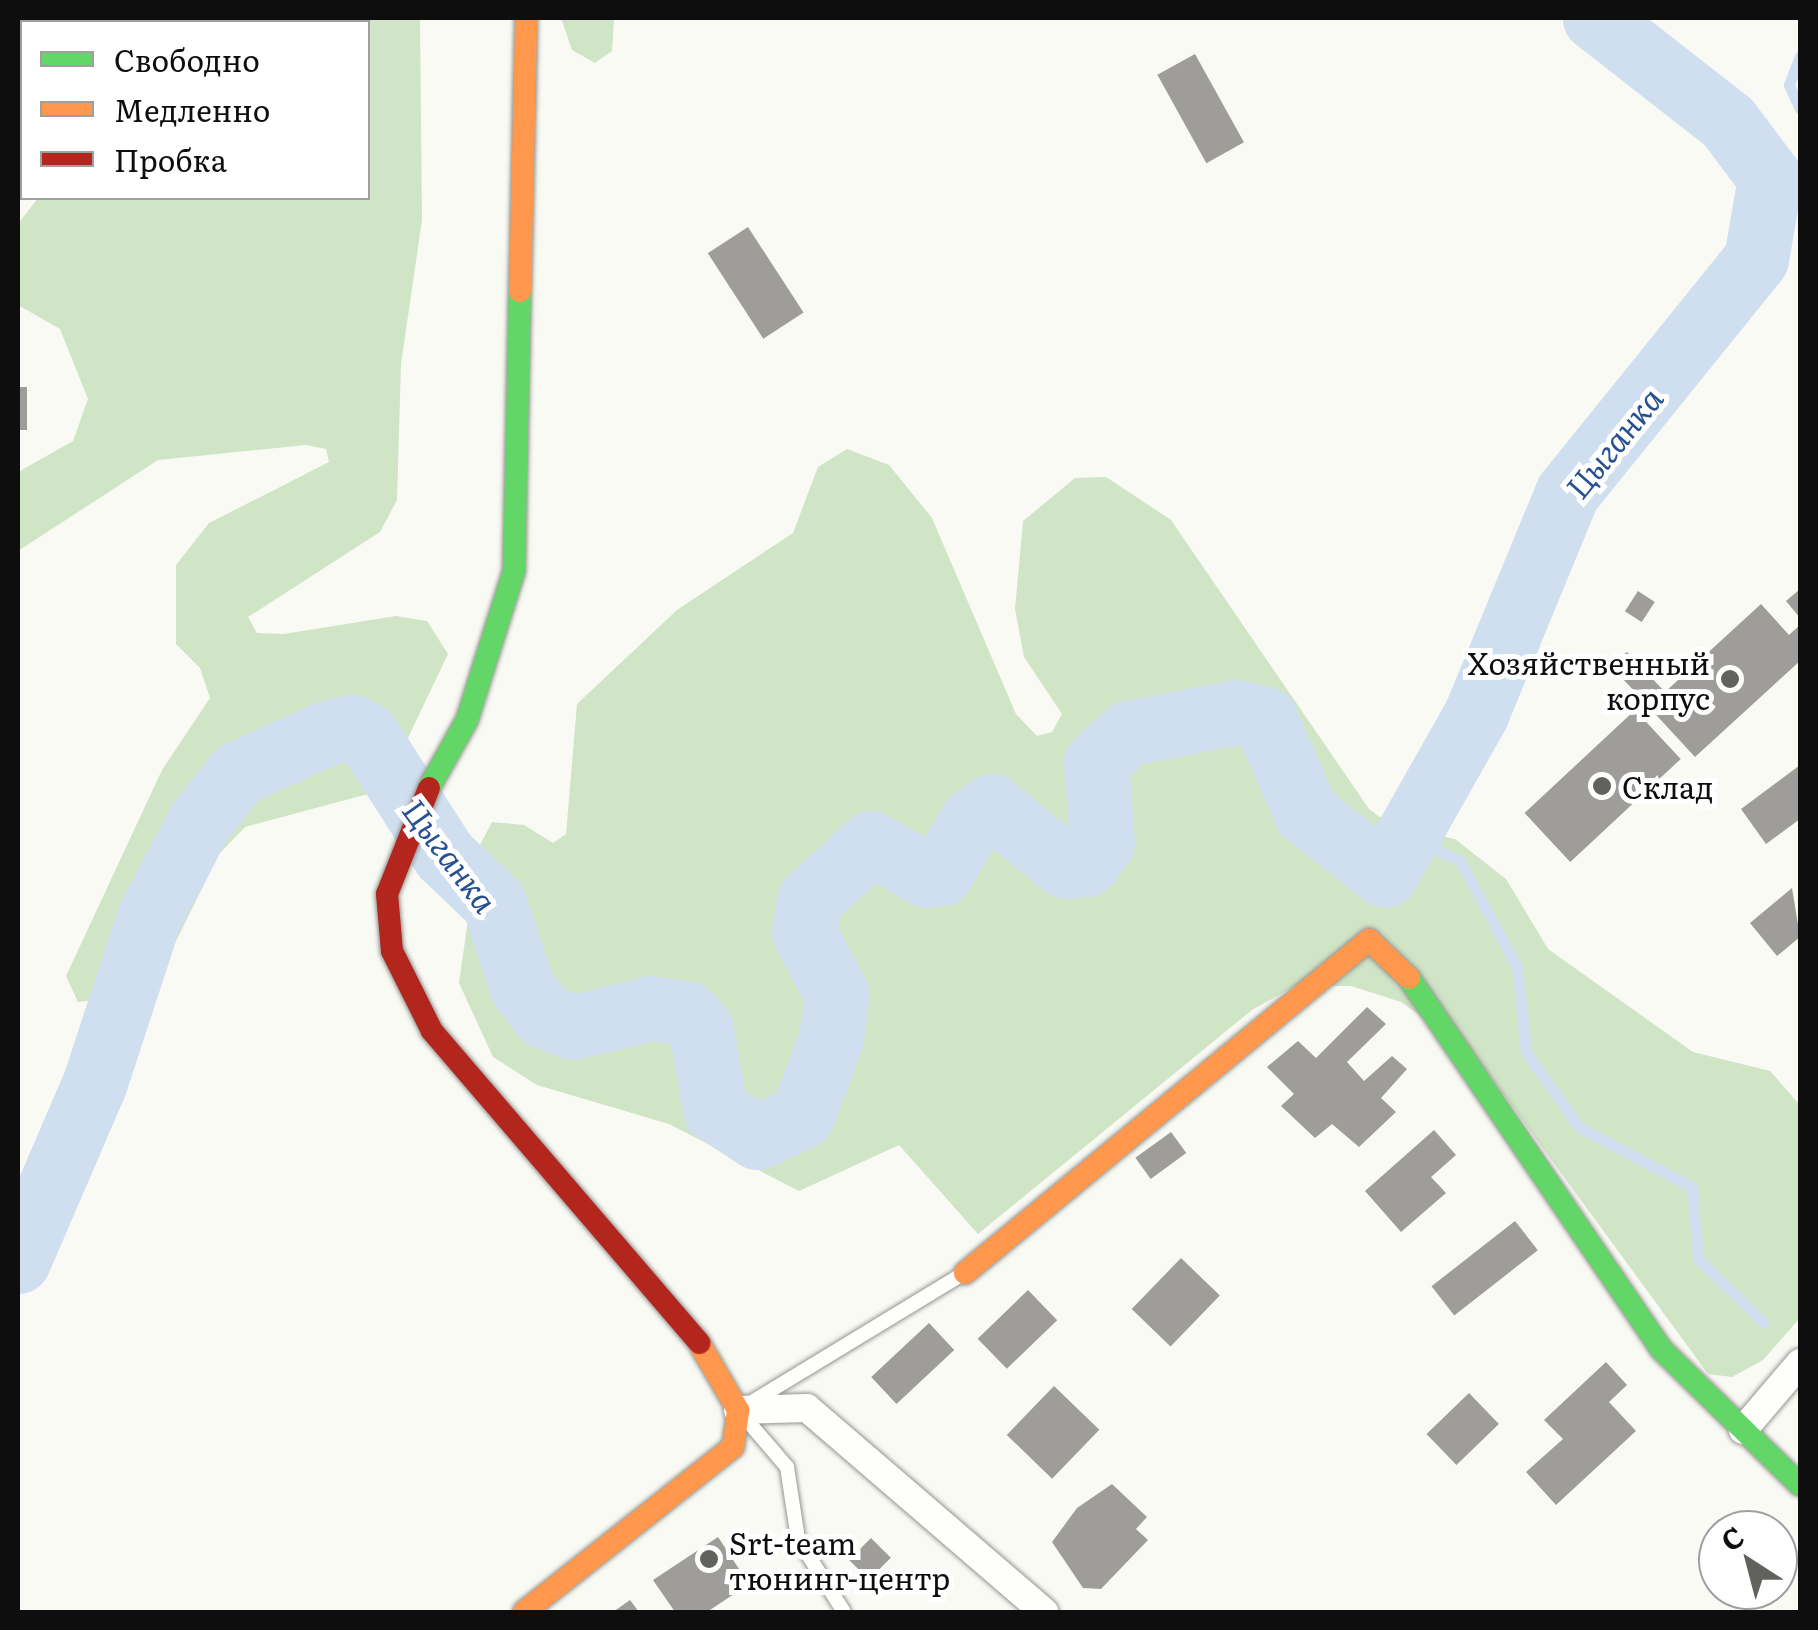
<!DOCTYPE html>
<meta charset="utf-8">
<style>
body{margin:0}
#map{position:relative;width:1818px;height:1630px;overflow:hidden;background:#fafaf4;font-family:Literata,serif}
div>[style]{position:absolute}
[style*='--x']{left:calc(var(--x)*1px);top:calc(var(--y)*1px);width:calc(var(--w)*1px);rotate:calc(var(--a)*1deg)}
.forest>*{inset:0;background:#d0e4c6}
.stream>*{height:11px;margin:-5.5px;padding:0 5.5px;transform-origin:5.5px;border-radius:5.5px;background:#cfdff0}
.river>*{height:65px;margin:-32.5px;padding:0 32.5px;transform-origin:32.5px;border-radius:32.5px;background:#cfdff0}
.building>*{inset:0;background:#9e9d99;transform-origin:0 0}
.roads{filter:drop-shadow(0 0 2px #949492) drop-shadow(0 0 2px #949492)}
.lane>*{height:14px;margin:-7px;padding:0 7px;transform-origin:7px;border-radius:7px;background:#fefefd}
.street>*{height:28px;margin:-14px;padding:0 14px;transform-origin:14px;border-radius:14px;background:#fefefd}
.fast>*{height:22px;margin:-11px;padding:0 11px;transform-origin:11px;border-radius:11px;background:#63d668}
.slow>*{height:22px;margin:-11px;padding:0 11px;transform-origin:11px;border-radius:11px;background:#ff974d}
.jam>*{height:22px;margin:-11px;padding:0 11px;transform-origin:11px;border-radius:11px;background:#b3261e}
.dots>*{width:28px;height:28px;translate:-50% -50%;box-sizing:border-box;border:5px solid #fff;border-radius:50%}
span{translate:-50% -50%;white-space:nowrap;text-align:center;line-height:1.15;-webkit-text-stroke:10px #fff;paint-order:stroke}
.poi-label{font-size:30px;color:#0e0e0e}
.right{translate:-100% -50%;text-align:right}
.left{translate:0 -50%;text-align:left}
.water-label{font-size:32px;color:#275190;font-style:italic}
.frame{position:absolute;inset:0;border:20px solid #0e0e0e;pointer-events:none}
.legend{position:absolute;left:20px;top:20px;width:350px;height:180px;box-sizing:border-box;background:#fff;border:2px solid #9f9f9f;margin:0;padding:12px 18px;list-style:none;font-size:30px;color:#0e0e0e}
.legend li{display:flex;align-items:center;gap:20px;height:50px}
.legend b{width:50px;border:2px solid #9f9f9f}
.north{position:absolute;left:1698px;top:1510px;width:100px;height:100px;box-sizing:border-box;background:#fff;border:2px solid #9f9f9f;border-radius:50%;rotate:324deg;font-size:28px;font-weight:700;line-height:40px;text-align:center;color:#0e0e0e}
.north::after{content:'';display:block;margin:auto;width:35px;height:45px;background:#61615e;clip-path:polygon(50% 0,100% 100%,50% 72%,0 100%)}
</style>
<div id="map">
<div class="forest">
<i style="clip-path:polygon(263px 18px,420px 18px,422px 220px,401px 364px,397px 500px,380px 532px,248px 617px,257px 633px,284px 634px,396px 616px,427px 621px,448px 654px,383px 790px,245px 827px,219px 854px,150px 994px,78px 1002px,66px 976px,162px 770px,210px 698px,200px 668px,176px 644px,176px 565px,209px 523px,329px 462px,326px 449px,306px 445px,158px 460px,18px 551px,18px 472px,73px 441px,88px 399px,60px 329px,18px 305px,18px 224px,38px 198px,368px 198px,368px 22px,257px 22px)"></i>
<i style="clip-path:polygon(561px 18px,614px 18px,612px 51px,595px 63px,572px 50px)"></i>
<i style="clip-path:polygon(847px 449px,889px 465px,932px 518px,1016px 714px,1037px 736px,1052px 732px,1062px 714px,1024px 657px,1015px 609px,1023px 521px,1075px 478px,1106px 477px,1171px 520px,1369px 809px,1391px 825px,1455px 839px,1506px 879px,1548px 949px,1693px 1052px,1770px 1071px,1800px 1105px,1800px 1318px,1763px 1360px,1732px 1377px,1708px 1374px,1474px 1054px,1401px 1002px,1351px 986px,1295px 986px,1252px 1010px,978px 1234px,899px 1145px,799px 1191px,669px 1124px,537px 1085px,493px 1057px,459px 983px,478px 849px,492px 822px,524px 825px,553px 843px,566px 834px,577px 704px,677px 610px,793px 533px,818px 467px)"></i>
</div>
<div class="stream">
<i style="--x:1800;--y:56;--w:31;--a:111"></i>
<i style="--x:1789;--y:85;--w:26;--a:65"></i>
<i style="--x:1770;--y:178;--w:31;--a:-13"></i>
<i style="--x:1409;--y:836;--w:57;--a:26.1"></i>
<i style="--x:1460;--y:861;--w:120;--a:61.7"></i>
<i style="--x:1517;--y:967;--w:85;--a:84"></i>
<i style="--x:1526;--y:1052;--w:92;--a:54.8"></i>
<i style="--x:1579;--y:1127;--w:128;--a:28"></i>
<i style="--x:1692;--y:1187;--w:72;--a:85.2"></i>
<i style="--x:1698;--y:1259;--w:91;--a:44.1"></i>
</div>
<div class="river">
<i style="--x:18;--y:1261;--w:195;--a:-66.7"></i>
<i style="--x:95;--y:1082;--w:174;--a:-71.9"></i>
<i style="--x:149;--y:917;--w:107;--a:-62.2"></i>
<i style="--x:199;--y:822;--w:63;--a:-51.5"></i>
<i style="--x:238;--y:773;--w:97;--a:-24.4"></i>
<i style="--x:326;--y:733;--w:27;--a:-13"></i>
<i style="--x:352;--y:727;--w:17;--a:28"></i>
<i style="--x:367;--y:735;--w:143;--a:57.3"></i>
<i style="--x:444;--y:855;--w:69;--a:43.8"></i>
<i style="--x:494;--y:903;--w:89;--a:71.6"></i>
<i style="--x:522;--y:987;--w:36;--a:53"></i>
<i style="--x:544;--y:1016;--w:31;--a:21"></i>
<i style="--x:573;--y:1027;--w:80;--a:-13.7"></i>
<i style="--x:651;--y:1008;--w:35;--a:8"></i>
<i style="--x:686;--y:1013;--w:22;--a:47"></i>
<i style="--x:701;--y:1029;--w:82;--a:80.2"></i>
<i style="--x:715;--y:1110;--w:50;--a:32.7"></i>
<i style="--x:757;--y:1137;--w:50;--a:-25"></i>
<i style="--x:802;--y:1116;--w:83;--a:-69.6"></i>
<i style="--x:831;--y:1038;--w:43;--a:-82.1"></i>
<i style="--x:837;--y:995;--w:71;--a:-117.6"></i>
<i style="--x:804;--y:932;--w:32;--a:-81"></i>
<i style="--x:809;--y:900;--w:84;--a:-42.6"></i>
<i style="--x:871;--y:843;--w:64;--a:30.2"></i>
<i style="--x:926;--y:875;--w:15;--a:-8"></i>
<i style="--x:941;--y:873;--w:61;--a:-59.7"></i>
<i style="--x:972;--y:820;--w:24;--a:-35"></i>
<i style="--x:992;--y:806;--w:94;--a:39.4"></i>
<i style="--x:1065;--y:866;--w:21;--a:-5"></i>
<i style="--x:1086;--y:864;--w:26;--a:-53"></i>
<i style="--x:1102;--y:843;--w:81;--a:-94.2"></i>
<i style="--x:1096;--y:762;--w:43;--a:-42.2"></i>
<i style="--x:1128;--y:733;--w:111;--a:-10.9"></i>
<i style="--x:1237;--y:712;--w:29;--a:14"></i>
<i style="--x:1265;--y:719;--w:103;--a:66.4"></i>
<i style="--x:1306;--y:813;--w:100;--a:38.1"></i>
<i style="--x:1385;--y:875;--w:185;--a:-60.5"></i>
<i style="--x:1476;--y:714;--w:239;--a:-67.6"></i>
<i style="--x:1567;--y:493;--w:301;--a:-51.1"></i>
<i style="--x:1756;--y:259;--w:82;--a:-80.2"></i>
<i style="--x:1770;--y:178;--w:70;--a:-126.9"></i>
<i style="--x:1728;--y:122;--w:169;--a:-142"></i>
</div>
<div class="building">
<i style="left:1195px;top:54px;width:101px;height:43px;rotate:61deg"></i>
<i style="left:748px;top:227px;width:102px;height:48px;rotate:57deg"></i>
<i style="left:18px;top:387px;width:9px;height:43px"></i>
<i style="clip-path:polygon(1800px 589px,1800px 618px,1786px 601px)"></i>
<i style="left:1638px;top:591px;width:20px;height:24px;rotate:33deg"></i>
<i style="clip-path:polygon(1761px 604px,1789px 635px,1800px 625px,1800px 661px,1695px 757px,1611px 666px,1627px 652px,1665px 692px)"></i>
<i style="left:1635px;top:710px;width:67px;height:151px;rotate:47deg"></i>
<i style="clip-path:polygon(1800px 765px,1800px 819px,1766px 844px,1741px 809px)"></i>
<i style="clip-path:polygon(1792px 888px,1800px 937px,1777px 956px,1750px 923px)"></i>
<i style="clip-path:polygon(1367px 1007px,1386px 1024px,1347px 1062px,1364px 1081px,1392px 1056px,1407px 1069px,1381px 1098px,1396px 1112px,1359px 1147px,1332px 1124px,1315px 1138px,1281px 1106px,1294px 1094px,1267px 1067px,1298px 1041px,1316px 1058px)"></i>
<i style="clip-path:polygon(1434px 1130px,1456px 1155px,1431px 1177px,1446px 1193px,1401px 1232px,1365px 1191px)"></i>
<i style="left:1171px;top:1132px;width:26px;height:44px;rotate:54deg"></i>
<i style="left:1515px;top:1221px;width:37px;height:106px;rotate:52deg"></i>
<i style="left:1181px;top:1258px;width:54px;height:71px;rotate:44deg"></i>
<i style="left:1028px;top:1290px;width:42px;height:70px;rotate:46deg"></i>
<i style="left:929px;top:1323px;width:37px;height:79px;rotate:47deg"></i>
<i style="clip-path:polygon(1606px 1362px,1627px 1385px,1609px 1402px,1636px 1431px,1556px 1505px,1526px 1472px,1563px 1439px,1544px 1420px)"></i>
<i style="left:1054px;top:1386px;width:63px;height:68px;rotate:44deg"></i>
<i style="left:1469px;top:1393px;width:43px;height:59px;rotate:46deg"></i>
<i style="clip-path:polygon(1112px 1484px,1147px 1517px,1136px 1529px,1148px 1540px,1101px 1589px,1083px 1588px,1052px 1542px,1077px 1508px)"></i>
<i style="clip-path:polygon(718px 1537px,749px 1584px,707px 1612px,675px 1612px,653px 1580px)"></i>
<i style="left:871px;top:1538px;width:28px;height:31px;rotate:45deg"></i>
<i style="clip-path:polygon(630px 1600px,639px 1612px,613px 1612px)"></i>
</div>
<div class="roads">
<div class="lane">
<i style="--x:747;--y:1405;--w:254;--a:-31.3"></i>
<i style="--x:745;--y:1418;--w:65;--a:49.4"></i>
<i style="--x:787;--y:1467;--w:73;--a:81.3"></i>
<i style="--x:798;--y:1539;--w:86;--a:57.8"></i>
</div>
<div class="street">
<i style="--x:738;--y:1410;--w:69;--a:-1.7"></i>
<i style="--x:807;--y:1408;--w:313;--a:40.7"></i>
<i style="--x:1743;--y:1430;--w:88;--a:-49.6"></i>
</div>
<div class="fast">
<i style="--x:429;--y:788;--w:78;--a:-60.8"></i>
<i style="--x:467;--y:720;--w:156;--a:-72.5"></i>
<i style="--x:514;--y:571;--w:280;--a:-88.8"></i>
<i style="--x:1409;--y:978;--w:448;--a:55.8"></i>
<i style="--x:1661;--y:1349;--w:194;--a:44.4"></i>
</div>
<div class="slow">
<i style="--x:520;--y:291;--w:273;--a:-88.7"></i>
<i style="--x:965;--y:1273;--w:524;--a:-39.5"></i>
<i style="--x:1369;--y:940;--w:55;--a:43.5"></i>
<i style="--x:524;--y:1612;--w:266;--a:-38.3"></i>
<i style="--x:733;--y:1447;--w:37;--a:-82"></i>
<i style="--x:738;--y:1410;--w:78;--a:-120.2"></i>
</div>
<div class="jam">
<i style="--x:429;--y:788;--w:114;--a:111.6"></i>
<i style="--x:387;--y:894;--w:57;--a:85"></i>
<i style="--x:392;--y:951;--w:89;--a:63.4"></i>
<i style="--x:432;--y:1031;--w:411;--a:49.4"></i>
</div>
</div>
<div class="dots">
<i style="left:1730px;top:679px;background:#61615e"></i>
<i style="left:1602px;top:786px;background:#61615e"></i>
<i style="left:709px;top:1559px;background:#61615e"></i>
</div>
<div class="poi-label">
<span class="right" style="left:1710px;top:679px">Хозяйственный<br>корпус</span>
<span class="left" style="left:1622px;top:786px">Склад</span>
<span class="left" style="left:729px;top:1559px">Srt-team<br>тюнинг-центр</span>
</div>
<div class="water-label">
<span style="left:1613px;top:442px;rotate:-51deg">Цыганка</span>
<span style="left:451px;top:855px;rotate:53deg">Цыганка</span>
</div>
<div class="frame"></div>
<ul class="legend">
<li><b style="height:12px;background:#63d668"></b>Свободно</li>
<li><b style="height:12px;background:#ff974d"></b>Медленно</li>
<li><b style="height:12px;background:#b3261e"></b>Пробка</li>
</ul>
<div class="north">С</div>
</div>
